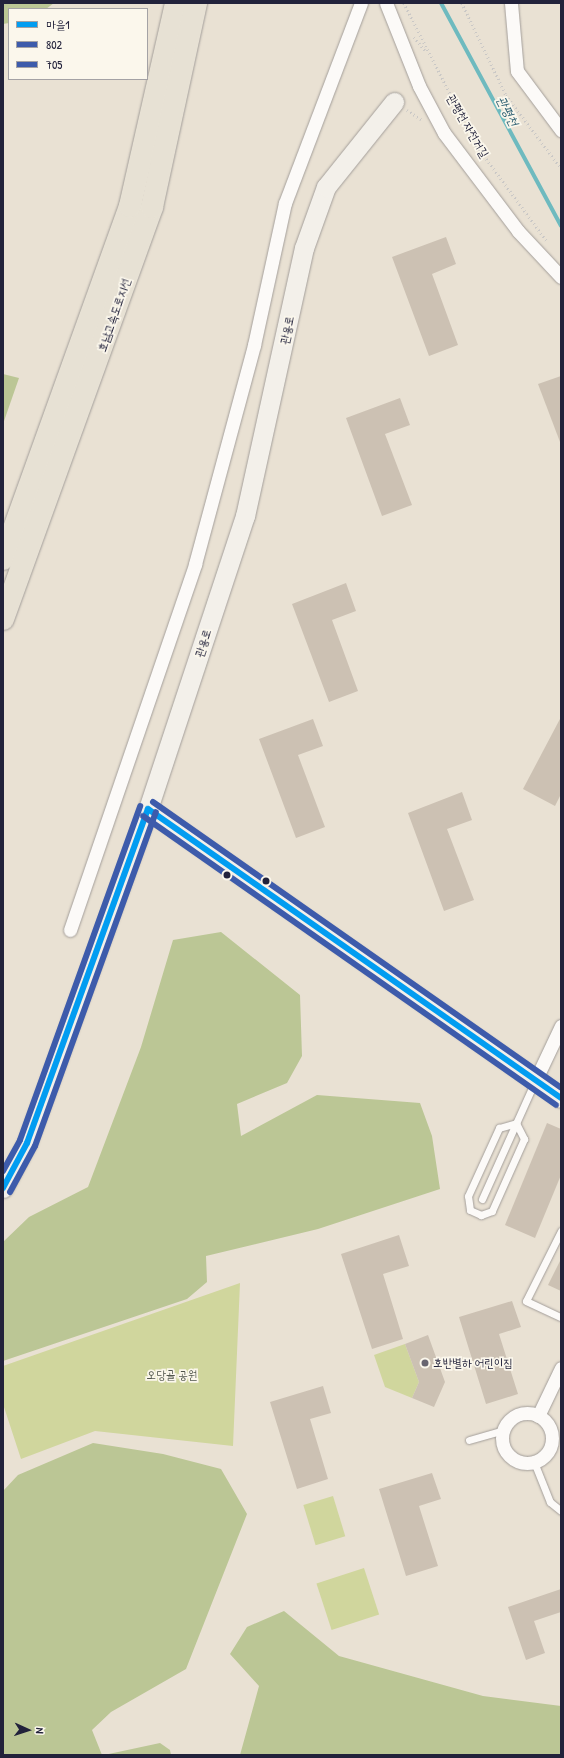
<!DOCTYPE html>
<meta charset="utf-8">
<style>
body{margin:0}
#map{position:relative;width:564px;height:1758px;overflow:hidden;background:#e9e1d3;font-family:"Patrick Hand","Poor Story",sans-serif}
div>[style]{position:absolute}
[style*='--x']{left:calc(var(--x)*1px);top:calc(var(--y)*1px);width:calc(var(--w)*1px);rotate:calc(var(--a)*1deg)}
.green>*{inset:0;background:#d0d69d;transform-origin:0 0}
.forest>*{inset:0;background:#bbc695}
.stream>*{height:4px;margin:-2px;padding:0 2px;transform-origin:2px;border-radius:2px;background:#6ebabf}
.building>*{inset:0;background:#ccc1b3}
.path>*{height:2.5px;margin-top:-1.25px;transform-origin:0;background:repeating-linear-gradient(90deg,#cac8c6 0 1px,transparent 0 4px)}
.roads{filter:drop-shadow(0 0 1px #a39e9a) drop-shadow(0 0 1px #a39e9a)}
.service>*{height:7px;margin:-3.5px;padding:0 3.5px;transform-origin:3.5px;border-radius:3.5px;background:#fcfaf8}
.minor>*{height:13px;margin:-6.5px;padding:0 6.5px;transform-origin:6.5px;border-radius:6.5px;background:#fcfaf8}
.minor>.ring{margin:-6.5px;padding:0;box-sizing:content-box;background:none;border:13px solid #fcfaf8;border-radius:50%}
.secondary>*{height:19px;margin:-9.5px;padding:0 9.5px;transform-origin:9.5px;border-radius:9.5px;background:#f3f0ea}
.motorway>*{height:22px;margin:-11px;padding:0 11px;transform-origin:11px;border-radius:11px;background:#e7e1d4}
.bus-1>*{height:6px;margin:-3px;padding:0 3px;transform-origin:3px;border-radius:3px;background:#029df1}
.bus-2>*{height:6px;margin:-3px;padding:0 3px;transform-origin:3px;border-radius:3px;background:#3d5bab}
.bus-3>*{height:6px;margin:-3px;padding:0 3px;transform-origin:3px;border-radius:3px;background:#3d5bab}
.dots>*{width:11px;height:11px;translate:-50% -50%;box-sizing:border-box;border:2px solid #fbf7ec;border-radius:50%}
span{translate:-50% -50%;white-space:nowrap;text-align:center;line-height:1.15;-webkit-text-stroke:3.5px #fbf7ec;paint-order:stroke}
.street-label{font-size:12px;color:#22223b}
.poi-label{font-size:12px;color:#22223b}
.left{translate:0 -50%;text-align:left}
.park-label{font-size:12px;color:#50554b}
.water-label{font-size:13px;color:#2d5f72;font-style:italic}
.frame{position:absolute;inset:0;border:4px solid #22223b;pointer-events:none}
.legend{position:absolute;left:8px;top:8px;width:140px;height:72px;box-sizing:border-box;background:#fbf7ec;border:1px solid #a4a2a5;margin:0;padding:5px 7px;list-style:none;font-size:12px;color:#22223b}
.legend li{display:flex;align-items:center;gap:8px;height:20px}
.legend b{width:20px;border:1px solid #a4a2a5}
.north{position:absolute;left:8px;top:1710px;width:40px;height:40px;-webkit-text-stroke:3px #fbf7ec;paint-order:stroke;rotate:93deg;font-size:11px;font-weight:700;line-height:16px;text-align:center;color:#22223b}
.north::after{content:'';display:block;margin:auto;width:14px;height:18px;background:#22223b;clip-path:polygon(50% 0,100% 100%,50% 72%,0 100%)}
</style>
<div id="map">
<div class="green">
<i style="clip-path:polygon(240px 1283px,233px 1446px,95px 1431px,21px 1459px,3px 1404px,3px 1366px)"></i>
<i style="clip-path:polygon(405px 1344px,419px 1382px,412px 1398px,385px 1387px,374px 1355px)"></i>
<i style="left:333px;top:1496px;width:42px;height:31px;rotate:73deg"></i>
<i style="left:364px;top:1568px;width:49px;height:50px;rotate:72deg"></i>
</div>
<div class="forest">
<i style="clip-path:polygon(3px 3px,54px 3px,46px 9px,9px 9px,9px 23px,3px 24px)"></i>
<i style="clip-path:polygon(3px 374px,19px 378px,3px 424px)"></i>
<i style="clip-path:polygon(221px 932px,300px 995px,302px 1056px,287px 1083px,237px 1104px,241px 1136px,317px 1095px,420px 1103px,432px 1136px,440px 1189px,318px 1229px,206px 1256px,207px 1282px,187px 1299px,3px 1361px,3px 1242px,29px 1217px,88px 1187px,141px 1047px,173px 940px)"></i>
<i style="clip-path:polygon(93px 1443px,163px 1454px,221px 1469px,247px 1514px,186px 1669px,111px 1712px,92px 1730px,102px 1755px,3px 1755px,3px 1491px,18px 1475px)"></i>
<i style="clip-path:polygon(284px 1611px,339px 1656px,483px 1696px,561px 1706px,561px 1755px,240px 1755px,259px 1686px,230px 1654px,247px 1627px)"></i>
<i style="clip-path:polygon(160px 1743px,170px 1750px,171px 1755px,104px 1755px)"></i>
</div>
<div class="stream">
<i style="--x:441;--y:3;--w:253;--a:61.7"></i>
</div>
<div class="building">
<i style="clip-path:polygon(446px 237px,456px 264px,432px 274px,458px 345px,429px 356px,392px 257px)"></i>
<i style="clip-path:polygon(561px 376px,561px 442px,560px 442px,538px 384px)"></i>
<i style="clip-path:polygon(400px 398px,410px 425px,385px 434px,412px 505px,382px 516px,346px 418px)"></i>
<i style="clip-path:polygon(346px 583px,356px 611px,332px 620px,358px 691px,329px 702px,292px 604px)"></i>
<i style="clip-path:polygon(561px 717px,561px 794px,555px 806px,523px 789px)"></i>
<i style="clip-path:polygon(313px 719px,323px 746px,298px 755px,325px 827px,296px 838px,259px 739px)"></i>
<i style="clip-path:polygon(462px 792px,472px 820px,447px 829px,474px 900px,444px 911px,408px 813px)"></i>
<i style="clip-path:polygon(547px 1123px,561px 1129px,561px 1175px,535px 1238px,505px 1225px)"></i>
<i style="clip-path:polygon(399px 1235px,409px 1266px,383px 1274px,403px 1339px,372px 1349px,341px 1254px)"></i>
<i style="clip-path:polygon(561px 1259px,561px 1291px,548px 1285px)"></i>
<i style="clip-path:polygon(512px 1301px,521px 1327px,499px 1334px,518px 1394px,486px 1404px,459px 1317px)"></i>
<i style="clip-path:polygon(428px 1335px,445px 1382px,434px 1407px,412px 1398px,419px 1382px,405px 1344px)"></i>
<i style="clip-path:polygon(323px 1386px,331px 1413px,310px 1419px,328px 1479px,297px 1489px,270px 1402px)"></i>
<i style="clip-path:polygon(432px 1473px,441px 1499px,419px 1506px,438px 1566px,406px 1576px,379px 1489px)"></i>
<i style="clip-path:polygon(561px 1589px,561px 1612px,534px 1621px,545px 1653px,526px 1660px,508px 1607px)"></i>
</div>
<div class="path">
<i style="--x:404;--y:3;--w:161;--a:63"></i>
<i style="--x:477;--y:146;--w:117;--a:53.7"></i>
<i style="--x:462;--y:3;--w:102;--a:64.4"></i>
<i style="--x:506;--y:95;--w:91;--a:53"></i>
<i style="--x:414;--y:37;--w:17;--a:50"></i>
<i style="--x:407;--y:110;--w:17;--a:33"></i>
</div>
<div class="roads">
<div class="service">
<i style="--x:516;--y:1123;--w:18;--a:63"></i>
<i style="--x:524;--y:1139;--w:79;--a:114"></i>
<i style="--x:492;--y:1211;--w:12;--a:160"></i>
<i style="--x:481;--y:1215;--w:12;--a:-156"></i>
<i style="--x:470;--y:1210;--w:14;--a:-98"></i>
<i style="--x:468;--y:1196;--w:75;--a:-65.5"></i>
<i style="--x:499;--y:1128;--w:18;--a:-16"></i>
<i style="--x:482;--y:1199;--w:129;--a:-65.8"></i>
<i style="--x:561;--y:1231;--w:78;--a:116.6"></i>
<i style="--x:526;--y:1301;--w:38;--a:25"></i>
<i style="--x:469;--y:1440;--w:36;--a:-16"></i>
<i style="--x:534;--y:1462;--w:43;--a:68.2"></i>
<i style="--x:550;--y:1502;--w:14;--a:39"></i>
</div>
<div class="minor">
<i style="--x:386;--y:3;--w:89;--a:68.3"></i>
<i style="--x:419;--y:86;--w:53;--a:62"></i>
<i style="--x:444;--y:133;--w:123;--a:52.9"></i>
<i style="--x:518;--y:231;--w:63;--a:46.9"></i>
<i style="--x:511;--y:3;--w:68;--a:85"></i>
<i style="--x:517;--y:71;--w:74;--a:53.3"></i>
<i style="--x:70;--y:930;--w:387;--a:-71.1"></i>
<i style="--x:195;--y:564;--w:227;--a:-74.9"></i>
<i style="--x:254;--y:345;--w:145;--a:-77.7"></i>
<i style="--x:285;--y:203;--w:214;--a:-69.2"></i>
<i style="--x:535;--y:1081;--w:61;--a:-64.7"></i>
<i class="ring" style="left:502px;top:1413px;width:37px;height:37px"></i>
<i style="--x:538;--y:1416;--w:53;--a:-64.4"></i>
</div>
<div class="secondary">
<i style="--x:148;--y:809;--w:504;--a:34.98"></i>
<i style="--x:3;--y:1188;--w:51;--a:-61.9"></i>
<i style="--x:27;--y:1143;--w:355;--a:-70.1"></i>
<i style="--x:148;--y:809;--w:309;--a:-71.7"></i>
<i style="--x:245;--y:516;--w:274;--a:-77.6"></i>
<i style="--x:304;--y:248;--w:65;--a:-70.2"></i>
<i style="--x:326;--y:187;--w:109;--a:-51.3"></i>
</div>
<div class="motorway">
<i style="--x:3;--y:559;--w:375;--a:-70.2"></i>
<i style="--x:130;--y:206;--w:208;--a:-77.2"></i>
<i style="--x:3;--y:619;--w:438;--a:-70.1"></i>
<i style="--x:152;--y:207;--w:209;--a:-77.8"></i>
</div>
</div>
<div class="bus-1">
<i style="--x:148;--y:809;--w:504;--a:34.98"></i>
<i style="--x:3;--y:1188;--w:51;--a:-61.9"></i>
<i style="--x:27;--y:1143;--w:355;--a:-70.1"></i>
</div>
<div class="bus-2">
<i style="--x:143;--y:816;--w:504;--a:34.98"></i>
<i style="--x:10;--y:1192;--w:52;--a:-61.5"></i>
<i style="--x:35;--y:1146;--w:355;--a:-70.1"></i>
</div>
<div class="bus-3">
<i style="--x:153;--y:802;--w:498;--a:35"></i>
<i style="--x:3;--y:1171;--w:35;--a:-61"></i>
<i style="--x:20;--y:1140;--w:355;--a:-70.2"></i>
</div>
<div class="dots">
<i style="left:227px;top:875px;background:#22223b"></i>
<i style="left:266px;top:881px;background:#22223b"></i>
<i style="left:425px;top:1363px;background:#686570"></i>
</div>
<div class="street-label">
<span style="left:468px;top:126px;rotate:60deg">관평천 자전거길</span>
<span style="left:114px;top:315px;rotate:-71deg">호남고속도로지선</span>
<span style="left:287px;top:330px;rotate:-78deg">관용로</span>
<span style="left:203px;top:643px;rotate:-72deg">관용로</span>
</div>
<div class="poi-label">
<span class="left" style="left:433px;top:1363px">호반별하 어린이집</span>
</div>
<div class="park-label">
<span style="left:172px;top:1375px">오당골 공원</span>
</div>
<div class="water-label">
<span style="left:508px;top:111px;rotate:63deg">관평천</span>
</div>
<div class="frame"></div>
<ul class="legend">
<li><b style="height:5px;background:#029df1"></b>마을1</li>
<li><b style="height:5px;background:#3d5bab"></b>802</li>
<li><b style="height:5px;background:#3d5bab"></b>705</li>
</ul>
<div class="north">N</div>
</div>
